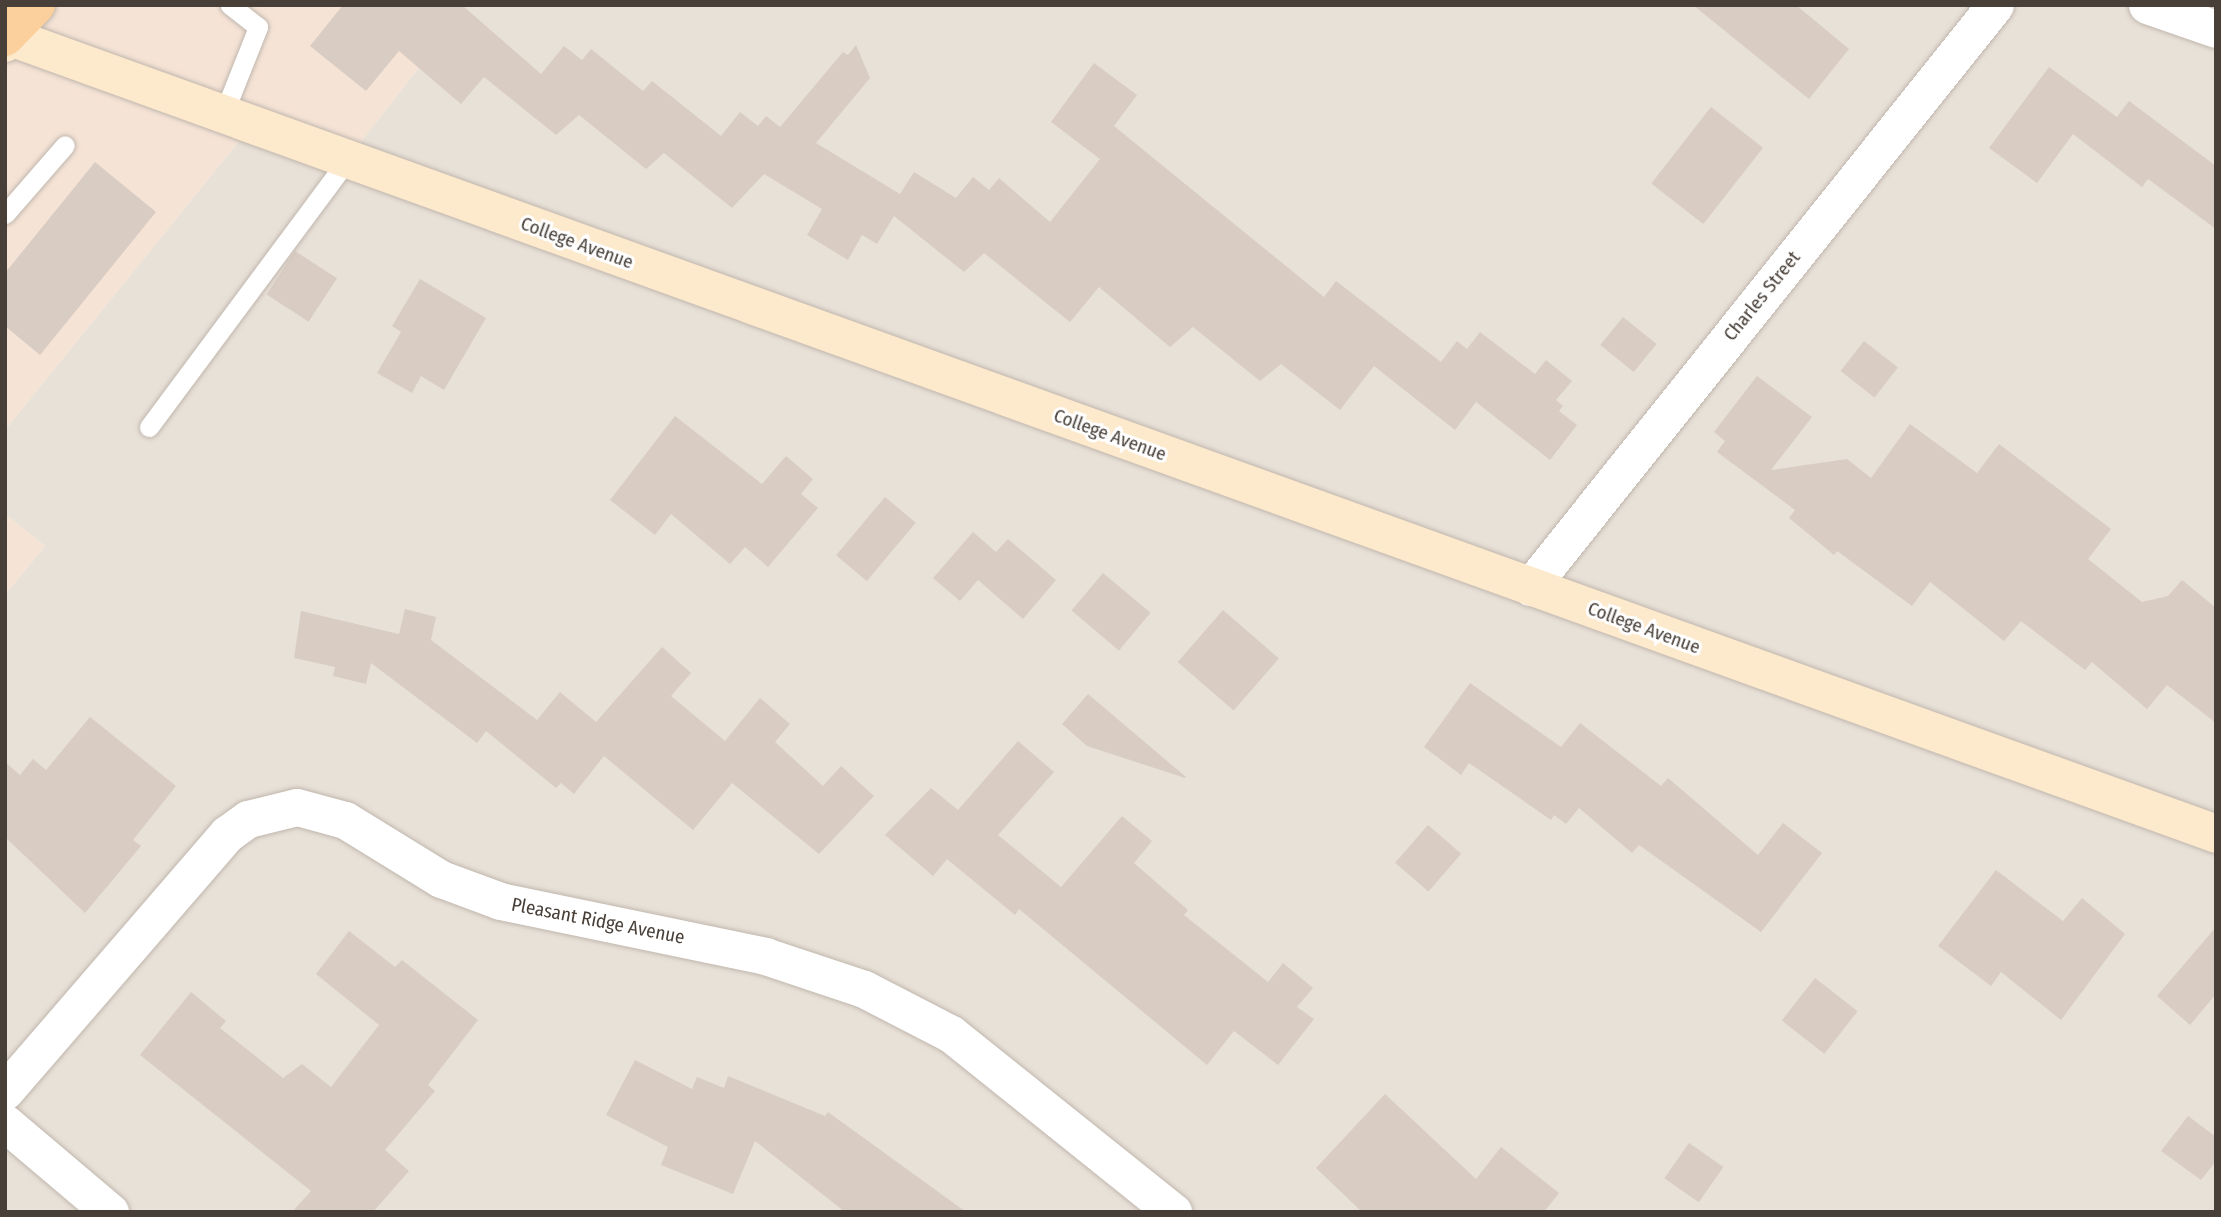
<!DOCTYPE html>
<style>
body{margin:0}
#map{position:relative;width:2221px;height:1217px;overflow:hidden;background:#f4f0ea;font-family:"Fira Sans Condensed",sans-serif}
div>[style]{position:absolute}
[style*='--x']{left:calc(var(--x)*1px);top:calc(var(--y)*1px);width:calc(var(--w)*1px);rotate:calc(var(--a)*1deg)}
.residential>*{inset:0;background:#e8e1d8}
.commercial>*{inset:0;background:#f5e3d6}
.building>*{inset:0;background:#d9ccc3;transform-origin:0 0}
.roads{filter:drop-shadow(0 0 2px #c0b6ad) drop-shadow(0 0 2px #c0b6ad)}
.lane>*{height:19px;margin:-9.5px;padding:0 9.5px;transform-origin:9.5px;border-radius:9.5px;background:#fff}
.street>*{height:37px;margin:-18.5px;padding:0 18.5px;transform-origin:18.5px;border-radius:18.5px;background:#fff}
.secondary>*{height:38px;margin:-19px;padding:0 19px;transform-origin:19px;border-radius:19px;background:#fde9cc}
.primary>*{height:38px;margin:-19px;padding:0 19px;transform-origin:19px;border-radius:19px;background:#fbd09c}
span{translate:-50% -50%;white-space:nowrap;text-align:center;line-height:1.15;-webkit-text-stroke:6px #fff;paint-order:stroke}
.street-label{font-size:19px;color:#483f38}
.frame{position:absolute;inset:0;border:7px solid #483f38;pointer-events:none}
</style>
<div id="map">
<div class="residential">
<i style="clip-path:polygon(468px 5px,2216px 5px,2216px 1212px,5px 1212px,5px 595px,45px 546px,5px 514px,5px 430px,245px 134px,349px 157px)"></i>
</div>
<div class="commercial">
<i style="clip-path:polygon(5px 5px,468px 5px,349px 157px,245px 134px,5px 430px)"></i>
<i style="clip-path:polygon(5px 514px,45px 546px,5px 595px)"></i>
</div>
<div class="building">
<i style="clip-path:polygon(343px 5px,462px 5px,541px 74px,564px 46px,582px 60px,591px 49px,643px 91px,652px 81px,721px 136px,740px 112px,758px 126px,766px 116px,780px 127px,843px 52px,848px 55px,856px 45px,870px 78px,816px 143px,900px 194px,914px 172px,956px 198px,973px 177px,989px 190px,999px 178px,1050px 222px,1100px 159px,1051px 122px,1094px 63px,1137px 95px,1114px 126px,1324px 297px,1336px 281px,1441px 362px,1457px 341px,1467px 349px,1480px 332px,1535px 374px,1546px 360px,1572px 381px,1556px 400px,1563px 406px,1559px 411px,1577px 425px,1550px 460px,1476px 402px,1455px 430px,1374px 366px,1340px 410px,1281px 364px,1260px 381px,1193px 327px,1170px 347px,1099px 287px,1070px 322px,984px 253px,964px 272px,894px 216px,877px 244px,862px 235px,848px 260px,807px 235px,822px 209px,764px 174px,732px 208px,664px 153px,646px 169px,579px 115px,556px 135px,484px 77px,461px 104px,399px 51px,366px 91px,310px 46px)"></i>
<i style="clip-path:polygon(1693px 5px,1796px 5px,1849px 49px,1809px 99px)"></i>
<i style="clip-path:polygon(2049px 67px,2117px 117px,2129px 101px,2216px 166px,2216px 229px,2148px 179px,2142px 187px,2073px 134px,2037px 183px,1989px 148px)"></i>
<i style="left:1711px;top:107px;width:66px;height:97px;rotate:38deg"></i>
<i style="clip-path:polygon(95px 162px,156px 212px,40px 355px,5px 326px,5px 273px)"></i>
<i style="left:295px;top:251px;width:50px;height:52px;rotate:33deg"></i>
<i style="clip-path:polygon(420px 279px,486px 318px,444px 390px,421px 376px,412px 393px,377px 373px,401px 332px,392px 326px)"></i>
<i style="left:1623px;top:317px;width:43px;height:36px;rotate:39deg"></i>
<i style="left:1864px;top:341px;width:43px;height:38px;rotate:38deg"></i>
<i style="clip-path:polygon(1757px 376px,1812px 417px,1771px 470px,1847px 459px,1871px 478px,1910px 424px,1977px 473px,1999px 444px,2111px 529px,2088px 559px,2142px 602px,2168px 596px,2182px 580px,2216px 608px,2216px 723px,2167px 685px,2147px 709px,2092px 662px,2085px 670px,2021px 621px,2004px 641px,1930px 582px,1912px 606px,1837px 551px,1834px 555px,1789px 518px,1795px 510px,1717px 452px,1725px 441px,1714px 432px)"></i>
<i style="clip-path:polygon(675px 416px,762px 484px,786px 456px,813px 479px,801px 494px,818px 508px,768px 567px,745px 547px,730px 564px,671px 514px,655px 535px,610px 500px)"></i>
<i style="left:885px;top:497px;width:40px;height:76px;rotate:40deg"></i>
<i style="clip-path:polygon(973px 532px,996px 552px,1008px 539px,1056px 580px,1023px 619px,978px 580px,960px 601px,933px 578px)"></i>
<i style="left:1103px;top:573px;width:62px;height:49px;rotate:40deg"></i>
<i style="clip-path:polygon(405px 609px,436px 617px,431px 640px,537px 720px,560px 692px,596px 722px,662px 647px,691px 673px,671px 696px,725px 741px,760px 698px,790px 724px,775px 742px,823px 786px,841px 766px,874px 796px,819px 854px,732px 783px,693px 830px,604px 756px,574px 794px,561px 783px,556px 788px,486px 731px,477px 743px,371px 663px,366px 684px,333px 676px,335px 667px,294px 658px,301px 611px,399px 634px)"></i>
<i style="left:1223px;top:610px;width:74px;height:69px;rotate:41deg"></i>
<i style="clip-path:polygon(1470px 683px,1561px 747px,1580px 723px,1661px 786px,1668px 778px,1758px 855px,1783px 823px,1822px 853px,1761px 932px,1639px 845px,1632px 853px,1579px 808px,1566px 824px,1554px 815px,1551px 820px,1469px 763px,1461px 775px,1424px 747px)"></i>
<i style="clip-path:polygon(1088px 694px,1186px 777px,1185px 778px,1087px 746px,1062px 724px)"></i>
<i style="clip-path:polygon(90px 717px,176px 786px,133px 840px,141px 846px,85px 913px,5px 837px,5px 762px,20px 775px,33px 759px,46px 770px)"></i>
<i style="clip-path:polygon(1018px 741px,1054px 772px,998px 835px,1061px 887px,1122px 816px,1152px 841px,1134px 863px,1188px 910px,1184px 915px,1268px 982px,1283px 963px,1313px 988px,1297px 1007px,1314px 1019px,1278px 1065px,1234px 1031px,1207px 1065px,1019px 909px,1015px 915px,947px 859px,933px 876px,885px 835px,931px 788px,958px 810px)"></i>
<i style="left:1428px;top:825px;width:44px;height:50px;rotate:41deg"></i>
<i style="clip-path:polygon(1996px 870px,2063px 921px,2082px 898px,2125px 934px,2061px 1020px,2001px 972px,1991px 986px,1938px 946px)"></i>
<i style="clip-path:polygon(2216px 927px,2216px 994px,2190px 1025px,2157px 996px)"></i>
<i style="clip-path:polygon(349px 931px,395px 967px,402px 960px,478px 1020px,428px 1085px,435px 1091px,385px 1150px,409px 1171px,373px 1212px,292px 1212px,311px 1191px,140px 1055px,191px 992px,226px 1021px,220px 1028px,283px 1078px,302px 1064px,331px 1087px,379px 1025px,316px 974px)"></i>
<i style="left:1815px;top:978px;width:54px;height:54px;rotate:38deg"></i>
<i style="clip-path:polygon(635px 1060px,692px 1089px,697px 1077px,724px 1088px,728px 1076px,825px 1116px,828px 1112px,966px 1212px,845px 1212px,755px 1141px,733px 1194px,661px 1165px,668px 1147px,606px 1115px)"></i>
<i style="clip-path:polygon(1385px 1094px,1476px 1179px,1501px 1147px,1559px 1193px,1544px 1212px,1362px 1212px,1316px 1168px)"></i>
<i style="clip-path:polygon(2188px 1116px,2216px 1137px,2216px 1161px,2201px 1180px,2161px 1151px)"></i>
<i style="left:1689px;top:1143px;width:42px;height:43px;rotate:35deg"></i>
</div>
<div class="roads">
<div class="lane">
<i style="--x:223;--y:115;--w:95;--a:-68.3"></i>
<i style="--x:258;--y:27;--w:36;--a:-142"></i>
<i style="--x:5;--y:214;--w:91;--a:-49"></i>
<i style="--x:149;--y:427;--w:332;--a:-53.4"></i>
</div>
<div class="street">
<i style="--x:2147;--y:5;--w:73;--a:19.2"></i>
<i style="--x:1530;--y:587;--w:745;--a:-51.38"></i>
<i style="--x:5;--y:1091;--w:340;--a:-49.2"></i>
<i style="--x:227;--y:834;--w:26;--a:-36"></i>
<i style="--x:248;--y:819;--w:50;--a:-13.8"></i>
<i style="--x:297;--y:807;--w:50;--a:15.2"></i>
<i style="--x:345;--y:820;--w:113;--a:31.6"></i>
<i style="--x:441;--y:879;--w:63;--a:20.4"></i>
<i style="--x:500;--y:901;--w:271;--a:11.7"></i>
<i style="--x:765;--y:956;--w:104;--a:18.4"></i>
<i style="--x:864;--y:989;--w:98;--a:27.3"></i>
<i style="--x:951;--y:1034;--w:285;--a:38.7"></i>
<i style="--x:5;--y:1123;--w:138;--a:40.3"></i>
</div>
<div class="secondary">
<i style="--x:5;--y:43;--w:8;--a:-50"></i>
<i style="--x:10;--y:37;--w:2346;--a:19.86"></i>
</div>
<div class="primary">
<i style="--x:5;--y:37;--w:45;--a:-45.9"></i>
</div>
</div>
<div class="street-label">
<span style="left:577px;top:243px;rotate:20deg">College Avenue</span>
<span style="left:1762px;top:296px;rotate:-51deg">Charles Street</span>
<span style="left:1110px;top:435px;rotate:20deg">College Avenue</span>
<span style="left:1644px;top:628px;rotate:20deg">College Avenue</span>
<span style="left:598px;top:921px;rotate:11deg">Pleasant Ridge Avenue</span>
</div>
<div class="frame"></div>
</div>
